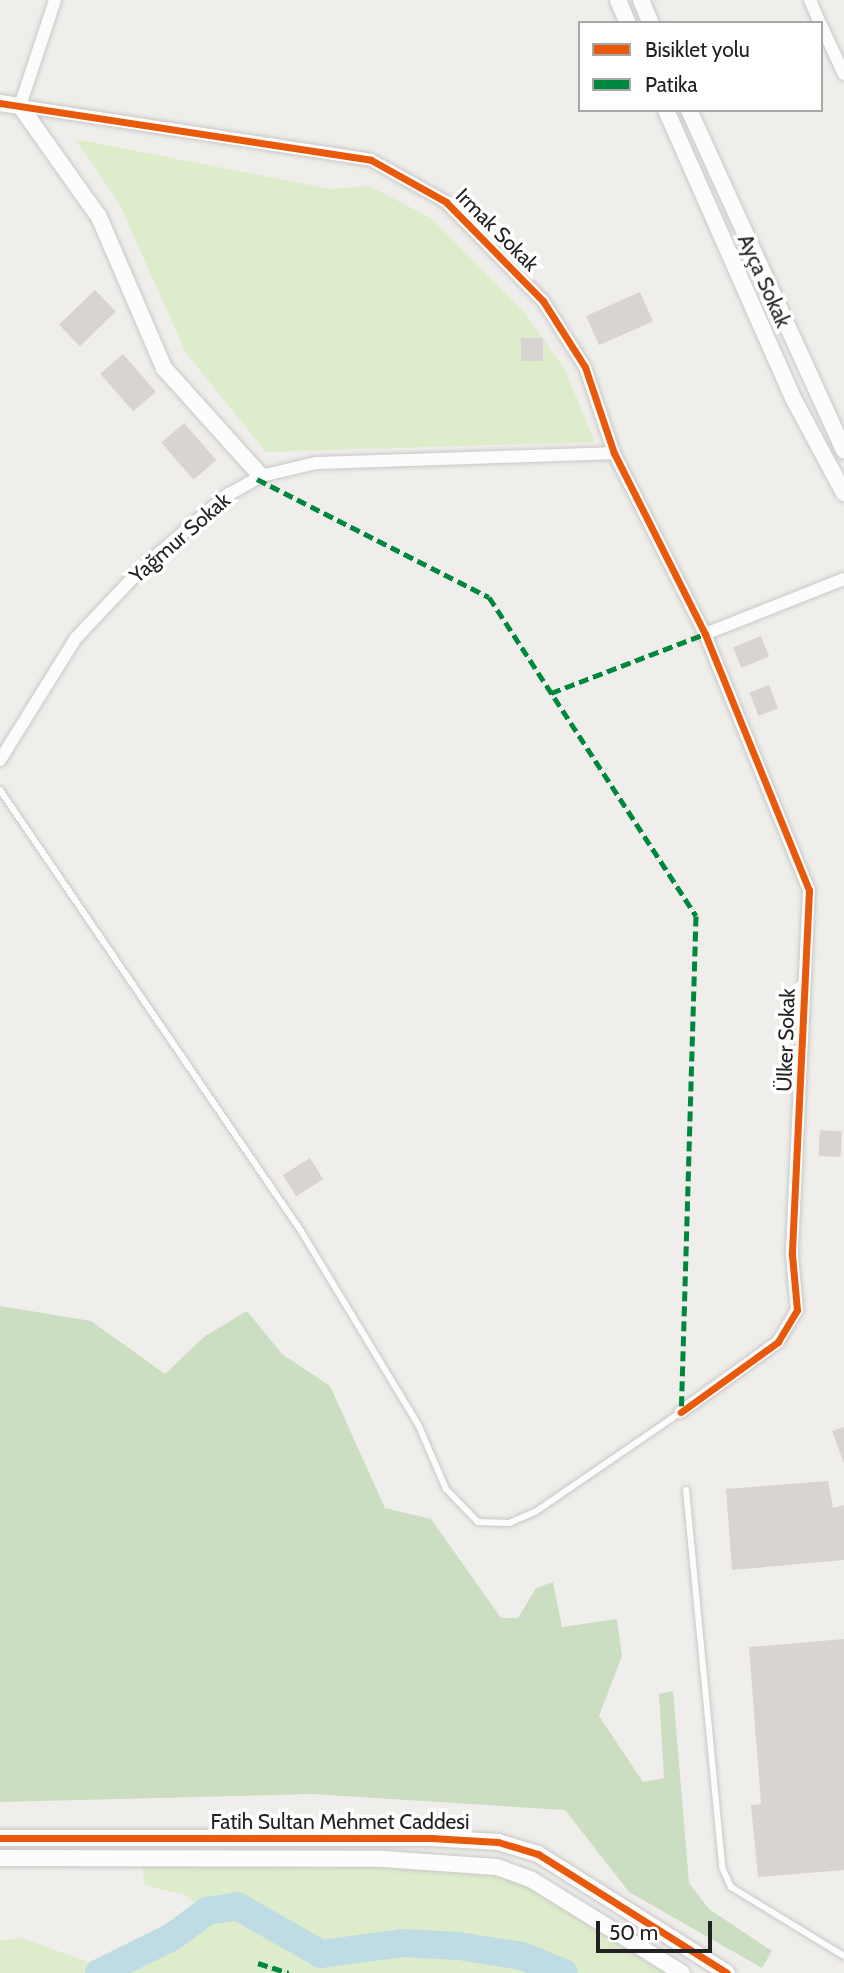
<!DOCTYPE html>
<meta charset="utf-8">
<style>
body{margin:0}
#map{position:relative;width:844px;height:1973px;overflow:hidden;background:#f0eeeb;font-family:Cabin,sans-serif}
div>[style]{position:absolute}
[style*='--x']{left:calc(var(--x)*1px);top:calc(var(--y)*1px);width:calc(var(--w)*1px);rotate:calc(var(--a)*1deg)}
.grass>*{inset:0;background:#ddeccb}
.forest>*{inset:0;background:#cbdec1}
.river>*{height:28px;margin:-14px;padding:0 14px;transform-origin:14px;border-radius:14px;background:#bfdbe3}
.building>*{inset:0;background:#d7d4d2;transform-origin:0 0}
.roads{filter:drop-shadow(0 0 2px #c9c8c7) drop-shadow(0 0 2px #c9c8c7)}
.service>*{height:6px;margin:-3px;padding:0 3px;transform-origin:3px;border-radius:3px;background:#fdfcfc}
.minor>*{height:12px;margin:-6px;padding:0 6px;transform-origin:6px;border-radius:6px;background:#fdfcfc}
.tertiary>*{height:16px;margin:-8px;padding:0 8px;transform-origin:8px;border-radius:8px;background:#fdfcfc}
.quiet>*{height:5px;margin-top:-2.5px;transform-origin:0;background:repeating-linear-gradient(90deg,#00873e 0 10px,transparent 0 15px)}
.cycleway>*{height:7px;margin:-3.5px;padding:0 3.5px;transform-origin:3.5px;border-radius:3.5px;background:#e8590c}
span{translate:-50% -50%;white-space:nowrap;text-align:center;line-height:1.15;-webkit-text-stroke:7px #fff;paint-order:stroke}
.street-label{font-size:21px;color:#222}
.legend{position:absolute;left:578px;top:21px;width:245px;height:91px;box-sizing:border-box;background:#fff;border:2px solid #a7a7a7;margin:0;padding:9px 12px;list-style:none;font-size:21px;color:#222}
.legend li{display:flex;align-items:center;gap:14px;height:35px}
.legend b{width:35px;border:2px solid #a7a7a7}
.scale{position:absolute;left:596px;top:1921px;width:116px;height:32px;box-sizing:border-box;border:4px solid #222;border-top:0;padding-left:9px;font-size:21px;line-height:24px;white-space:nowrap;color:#222;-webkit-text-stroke:5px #fff;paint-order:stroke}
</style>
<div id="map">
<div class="grass">
<i style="clip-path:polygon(75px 139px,330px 189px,369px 186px,431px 218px,524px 312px,565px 370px,595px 442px,266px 452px,186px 353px,119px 203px)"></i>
<i style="clip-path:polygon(141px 1859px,497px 1867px,682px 1973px,0 1973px,0 1941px,22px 1938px,110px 1970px,198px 1906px,186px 1895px,145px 1885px)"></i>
</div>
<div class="forest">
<i style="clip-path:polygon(0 1306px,91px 1321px,165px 1374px,205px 1336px,247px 1311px,282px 1354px,330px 1386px,385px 1508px,431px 1519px,501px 1618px,518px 1618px,536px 1588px,553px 1582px,562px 1627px,617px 1619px,622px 1656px,599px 1716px,643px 1782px,664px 1778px,659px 1694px,673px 1691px,689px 1883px,709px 1909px,772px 1951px,762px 1968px,629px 1892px,565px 1810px,312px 1794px,0 1802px)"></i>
</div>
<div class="river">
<i style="--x:99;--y:1973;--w:81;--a:-26.3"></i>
<i style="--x:172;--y:1937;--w:44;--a:-36.6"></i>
<i style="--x:207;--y:1911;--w:30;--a:-9"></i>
<i style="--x:237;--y:1906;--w:97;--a:29.7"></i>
<i style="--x:321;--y:1954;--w:82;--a:-7.7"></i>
<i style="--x:402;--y:1943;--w:57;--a:3"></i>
<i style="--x:459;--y:1946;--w:64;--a:9"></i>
<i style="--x:522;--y:1956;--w:45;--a:22"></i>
</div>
<div class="building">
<i style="left:95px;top:290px;width:30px;height:50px;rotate:46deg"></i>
<i style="left:640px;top:292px;width:32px;height:59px;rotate:66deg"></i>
<i style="left:521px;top:338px;width:22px;height:23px"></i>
<i style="left:123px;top:354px;width:50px;height:30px;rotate:49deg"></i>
<i style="left:184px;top:423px;width:49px;height:30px;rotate:49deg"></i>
<i style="left:761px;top:636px;width:22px;height:30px;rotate:68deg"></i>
<i style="left:769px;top:685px;width:25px;height:21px;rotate:69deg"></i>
<i style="left:820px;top:1130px;width:22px;height:26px;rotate:3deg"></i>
<i style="left:310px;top:1158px;width:25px;height:32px;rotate:58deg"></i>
<i style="clip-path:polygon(844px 1427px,844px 1464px,832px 1431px)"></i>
<i style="clip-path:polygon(828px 1481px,833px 1508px,844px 1505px,844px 1560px,732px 1570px,726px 1489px)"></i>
<i style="clip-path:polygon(844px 1639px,844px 1870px,758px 1877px,751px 1805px,761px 1804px,749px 1647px)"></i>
</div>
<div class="roads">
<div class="service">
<i style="--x:0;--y:790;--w:534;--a:55.68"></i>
<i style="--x:301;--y:1231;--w:226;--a:58.8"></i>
<i style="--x:418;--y:1424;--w:71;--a:66.7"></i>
<i style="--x:446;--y:1489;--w:46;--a:45.9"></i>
<i style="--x:478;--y:1522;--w:31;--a:2"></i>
<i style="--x:509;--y:1523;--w:28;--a:-23"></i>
<i style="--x:535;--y:1512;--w:177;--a:-34.4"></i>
<i style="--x:686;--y:1490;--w:379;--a:84.5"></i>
<i style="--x:722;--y:1867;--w:22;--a:66"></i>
<i style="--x:731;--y:1887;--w:132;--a:31.4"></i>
</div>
<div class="minor">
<i style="--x:55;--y:0;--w:112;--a:108.3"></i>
<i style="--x:20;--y:106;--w:355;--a:8.7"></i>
<i style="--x:371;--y:160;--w:86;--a:29.2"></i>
<i style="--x:446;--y:202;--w:139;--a:45.6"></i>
<i style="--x:543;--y:301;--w:78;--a:57.5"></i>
<i style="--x:585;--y:367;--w:91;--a:71.4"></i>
<i style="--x:614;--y:453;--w:203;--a:63.3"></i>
<i style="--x:705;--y:634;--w:276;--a:67.9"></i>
<i style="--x:809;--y:890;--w:365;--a:92.7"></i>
<i style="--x:792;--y:1255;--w:55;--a:84.8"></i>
<i style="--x:797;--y:1310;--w:37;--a:121"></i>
<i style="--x:778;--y:1342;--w:120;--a:144.2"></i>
<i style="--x:810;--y:0;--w:25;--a:67"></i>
<i style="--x:821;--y:25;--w:54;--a:64.9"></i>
<i style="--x:705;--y:634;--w:149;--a:-21.6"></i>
<i style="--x:0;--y:760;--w:144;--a:-58.1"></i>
<i style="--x:76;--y:638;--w:99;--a:-46.6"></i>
<i style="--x:144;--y:566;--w:108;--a:-40.5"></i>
<i style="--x:226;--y:496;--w:40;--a:-29.7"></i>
<i style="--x:261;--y:476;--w:57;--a:-13.3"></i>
<i style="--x:316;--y:463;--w:298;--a:-1.9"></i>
</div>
<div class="tertiary">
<i style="--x:618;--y:0;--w:25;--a:67"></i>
<i style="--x:641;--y:0;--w:25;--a:67"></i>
<i style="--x:0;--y:103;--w:20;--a:9"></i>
<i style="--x:20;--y:106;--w:136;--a:54.6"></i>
<i style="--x:99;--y:217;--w:164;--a:66.7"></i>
<i style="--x:164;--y:368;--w:145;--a:48.1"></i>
<i style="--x:666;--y:110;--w:315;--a:66.2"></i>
<i style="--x:793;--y:398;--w:108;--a:61.8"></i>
<i style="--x:689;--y:110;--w:374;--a:65.5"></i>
<i style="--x:0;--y:1838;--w:431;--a:0"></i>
<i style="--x:431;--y:1838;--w:67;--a:3.4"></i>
<i style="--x:498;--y:1842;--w:42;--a:16.7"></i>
<i style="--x:538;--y:1854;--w:223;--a:32.2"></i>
<i style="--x:0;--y:1858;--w:383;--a:0.1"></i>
<i style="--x:383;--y:1859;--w:114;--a:4"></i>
<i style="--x:497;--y:1867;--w:37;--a:20"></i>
<i style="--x:532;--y:1880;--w:176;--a:31.8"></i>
</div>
</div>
<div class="quiet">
<i style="--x:257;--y:479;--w:260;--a:27"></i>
<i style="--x:489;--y:597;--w:380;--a:57"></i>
<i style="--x:696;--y:916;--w:496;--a:91.7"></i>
<i style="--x:551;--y:693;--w:165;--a:-21"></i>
<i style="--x:258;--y:1963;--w:32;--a:18"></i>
</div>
<div class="cycleway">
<i style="--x:0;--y:103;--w:375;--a:8.7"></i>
<i style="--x:371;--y:160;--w:86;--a:29.2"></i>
<i style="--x:446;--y:202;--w:139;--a:45.6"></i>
<i style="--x:543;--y:301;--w:78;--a:57.5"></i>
<i style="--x:585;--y:367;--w:91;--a:71.4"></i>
<i style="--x:614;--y:453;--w:203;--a:63.3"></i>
<i style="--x:705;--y:634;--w:276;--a:67.9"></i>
<i style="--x:809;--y:890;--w:365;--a:92.7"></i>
<i style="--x:792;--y:1255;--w:55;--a:84.8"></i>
<i style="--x:797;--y:1310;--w:37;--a:121"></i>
<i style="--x:778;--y:1342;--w:120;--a:144.2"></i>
<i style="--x:0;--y:1838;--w:431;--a:0"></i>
<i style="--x:431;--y:1838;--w:67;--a:3.4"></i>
<i style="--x:498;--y:1842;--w:42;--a:16.7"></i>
<i style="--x:538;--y:1854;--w:223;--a:32.2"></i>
</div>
<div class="street-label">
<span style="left:497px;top:230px;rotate:45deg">Irmak Sokak</span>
<span style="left:764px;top:281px;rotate:66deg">Ayça Sokak</span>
<span style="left:180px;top:538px;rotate:-41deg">Yağmur Sokak</span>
<span style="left:786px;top:1040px;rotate:-88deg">Ülker Sokak</span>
<span style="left:340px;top:1822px">Fatih Sultan Mehmet Caddesi</span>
</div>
<ul class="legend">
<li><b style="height:9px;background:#e8590c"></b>Bisiklet yolu</li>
<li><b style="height:9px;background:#00873e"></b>Patika</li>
</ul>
<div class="scale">50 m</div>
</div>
